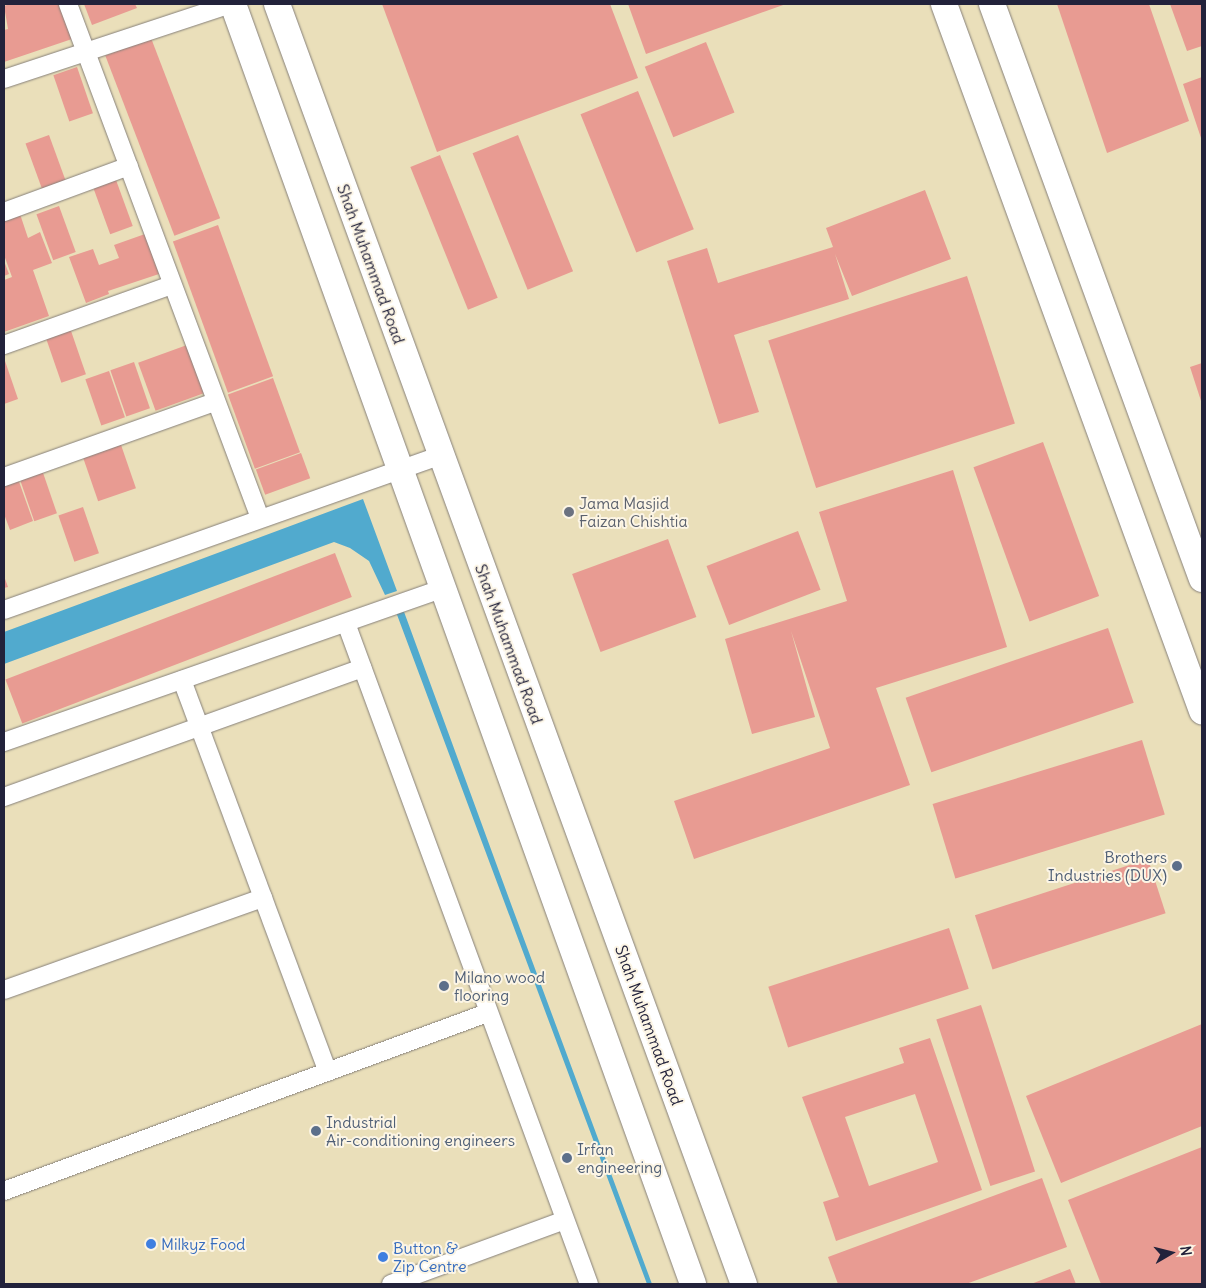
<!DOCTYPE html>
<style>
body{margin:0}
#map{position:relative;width:1206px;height:1288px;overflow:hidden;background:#eadfba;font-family:Delius,sans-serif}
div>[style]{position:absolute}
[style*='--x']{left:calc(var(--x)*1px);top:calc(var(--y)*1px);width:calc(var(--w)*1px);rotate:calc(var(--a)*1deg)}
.water>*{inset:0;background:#51aace}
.building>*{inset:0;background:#e89b92;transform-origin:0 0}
.roads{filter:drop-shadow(0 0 1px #86807a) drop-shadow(0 0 1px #86807a)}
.street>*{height:18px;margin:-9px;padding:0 9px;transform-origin:9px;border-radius:9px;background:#fff}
.secondary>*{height:26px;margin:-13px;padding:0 13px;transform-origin:13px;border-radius:13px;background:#fff}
.dots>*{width:14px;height:14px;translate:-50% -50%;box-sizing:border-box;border:2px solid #fcf5e5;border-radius:50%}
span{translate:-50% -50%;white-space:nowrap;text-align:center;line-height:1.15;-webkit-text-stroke:4px #fcf5e5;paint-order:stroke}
.street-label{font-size:16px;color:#22223b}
.worship-label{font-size:16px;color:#5b616d}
.left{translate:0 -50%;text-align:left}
.service-label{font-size:16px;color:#4e5e75}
.right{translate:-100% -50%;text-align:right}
.shop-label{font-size:16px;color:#366cbe}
.frame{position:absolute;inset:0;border:5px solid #22223b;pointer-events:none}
.north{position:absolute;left:1146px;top:1228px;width:50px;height:50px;-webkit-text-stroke:4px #fcf5e5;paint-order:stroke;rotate:82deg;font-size:14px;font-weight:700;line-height:20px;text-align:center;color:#22223b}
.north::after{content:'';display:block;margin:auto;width:18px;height:22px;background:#22223b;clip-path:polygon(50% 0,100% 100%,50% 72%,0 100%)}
</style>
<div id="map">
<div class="water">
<i style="clip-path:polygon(363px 499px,397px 591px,385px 595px,369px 561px,350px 548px,334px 542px,4px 664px,4px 632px)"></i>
<i style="clip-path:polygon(403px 609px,511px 904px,652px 1284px,647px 1284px,396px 612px)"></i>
</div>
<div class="building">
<i style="clip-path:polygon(10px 4px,59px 4px,72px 39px,4px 62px,4px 30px,8px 29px,4px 6px)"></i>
<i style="clip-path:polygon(84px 4px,135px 4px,137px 8px,92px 25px)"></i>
<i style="clip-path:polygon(382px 4px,610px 4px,638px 78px,437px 152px)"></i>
<i style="clip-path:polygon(628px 4px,786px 4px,646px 54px)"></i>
<i style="clip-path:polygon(1057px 4px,1149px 4px,1189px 121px,1107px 153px)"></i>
<i style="clip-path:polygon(1170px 4px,1202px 4px,1202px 46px,1187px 51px)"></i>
<i style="left:151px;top:38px;width:193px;height:49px;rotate:69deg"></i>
<i style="left:706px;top:42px;width:76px;height:66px;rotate:68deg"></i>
<i style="left:77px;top:67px;width:49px;height:25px;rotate:71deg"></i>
<i style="clip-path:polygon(1202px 77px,1202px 141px,1183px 84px)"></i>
<i style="left:638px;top:91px;width:149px;height:62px;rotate:68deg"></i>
<i style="left:49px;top:135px;width:49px;height:25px;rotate:70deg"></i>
<i style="left:518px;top:135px;width:147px;height:49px;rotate:68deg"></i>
<i style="left:440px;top:155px;width:154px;height:32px;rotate:68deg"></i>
<i style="left:116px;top:180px;width:49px;height:24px;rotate:70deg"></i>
<i style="clip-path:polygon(925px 190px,951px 259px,852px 296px,835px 254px,849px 299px,734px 335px,759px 412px,719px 424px,667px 261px,707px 248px,718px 283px,833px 247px,826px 228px)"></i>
<i style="left:59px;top:206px;width:49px;height:24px;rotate:70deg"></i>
<i style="clip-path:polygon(20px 214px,28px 238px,40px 232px,52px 263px,33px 270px,49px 316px,4px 332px,4px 280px,12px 277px,4px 255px,4px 221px)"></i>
<i style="left:218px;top:225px;width:161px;height:48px;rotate:70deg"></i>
<i style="clip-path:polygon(145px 234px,159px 274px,108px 291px,109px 294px,86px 303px,69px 257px,93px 249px,99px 265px,119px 258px,114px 245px)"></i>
<i style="clip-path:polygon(4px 261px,9px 274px,4px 276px)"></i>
<i style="left:967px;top:276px;width:155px;height:209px;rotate:72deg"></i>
<i style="left:70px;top:328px;width:49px;height:26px;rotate:71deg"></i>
<i style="left:187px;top:345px;width:51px;height:52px;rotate:70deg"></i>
<i style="clip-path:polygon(4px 358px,18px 399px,4px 404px)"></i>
<i style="left:134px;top:362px;width:49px;height:25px;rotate:71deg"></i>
<i style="clip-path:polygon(1202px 363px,1202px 404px,1190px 367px)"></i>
<i style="left:109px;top:371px;width:49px;height:25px;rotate:71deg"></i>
<i style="left:273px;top:378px;width:79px;height:48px;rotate:70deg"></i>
<i style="left:120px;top:442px;width:49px;height:40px;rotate:71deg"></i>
<i style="left:1043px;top:442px;width:164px;height:74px;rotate:70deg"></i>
<i style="left:301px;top:453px;width:27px;height:48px;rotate:70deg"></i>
<i style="left:41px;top:467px;width:49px;height:24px;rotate:71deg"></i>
<i style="clip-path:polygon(953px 470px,1007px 647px,876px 688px,910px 785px,694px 859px,674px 801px,830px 748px,791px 631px,815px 717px,752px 734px,725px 639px,847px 601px,819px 512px)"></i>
<i style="clip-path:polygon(17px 476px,33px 521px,10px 530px,4px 514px,4px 480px)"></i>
<i style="left:83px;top:507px;width:49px;height:26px;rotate:71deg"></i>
<i style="left:798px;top:531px;width:63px;height:98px;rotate:69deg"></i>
<i style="left:668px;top:539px;width:83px;height:102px;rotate:70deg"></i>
<i style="left:335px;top:553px;width:47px;height:353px;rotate:69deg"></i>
<i style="clip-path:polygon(4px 576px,8px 587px,4px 588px)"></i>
<i style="left:1108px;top:628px;width:79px;height:214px;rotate:71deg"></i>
<i style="left:1142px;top:740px;width:78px;height:219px;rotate:73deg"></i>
<i style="left:1148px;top:859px;width:57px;height:182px;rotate:72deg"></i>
<i style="left:949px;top:928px;width:64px;height:190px;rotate:72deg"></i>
<i style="left:981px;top:1005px;width:175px;height:47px;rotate:72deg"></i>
<i style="clip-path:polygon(1202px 1024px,1202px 1126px,1061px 1183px,1026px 1096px)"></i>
<i style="clip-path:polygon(evenodd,930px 1038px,982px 1190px,836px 1241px,823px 1202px,839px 1197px,802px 1097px,904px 1063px,899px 1048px,930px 1038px,915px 1094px,938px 1162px,869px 1186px,845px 1117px,915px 1094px)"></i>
<i style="clip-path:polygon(1202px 1147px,1202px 1284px,1101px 1284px,1068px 1200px)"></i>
<i style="clip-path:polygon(1042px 1178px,1067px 1247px,966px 1284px,838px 1284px,828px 1257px)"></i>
<i style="clip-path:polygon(1070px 1269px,1076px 1284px,1031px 1284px)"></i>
</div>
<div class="roads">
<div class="street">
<i style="--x:68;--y:4;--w:549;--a:69.52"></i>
<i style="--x:4;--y:79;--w:239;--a:-18.3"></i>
<i style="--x:4;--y:212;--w:133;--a:-20.2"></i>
<i style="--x:4;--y:345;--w:178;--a:-19.7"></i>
<i style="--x:4;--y:477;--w:224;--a:-19.6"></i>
<i style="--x:4;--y:610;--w:462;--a:-19.5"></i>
<i style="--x:346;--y:623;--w:704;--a:69.82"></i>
<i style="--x:182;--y:680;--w:418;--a:69.6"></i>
<i style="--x:4;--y:742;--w:464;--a:-19.3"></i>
<i style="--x:4;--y:797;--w:381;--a:-19.8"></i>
<i style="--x:4;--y:990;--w:275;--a:-19.6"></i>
<i style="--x:4;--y:1191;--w:515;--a:-20.23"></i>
<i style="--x:391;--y:1284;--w:185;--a:-20.2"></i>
</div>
<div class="secondary">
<i style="--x:233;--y:4;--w:1360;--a:70.23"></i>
<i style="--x:277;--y:4;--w:1363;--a:69.96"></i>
<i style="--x:944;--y:4;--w:753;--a:69.95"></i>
<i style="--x:992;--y:4;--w:612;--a:69.94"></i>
</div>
</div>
<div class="dots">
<i style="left:569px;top:512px;background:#6b7280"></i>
<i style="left:1177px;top:866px;background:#5c6f8a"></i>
<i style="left:444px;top:986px;background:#5c6f8a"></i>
<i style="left:316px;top:1131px;background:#5c6f8a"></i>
<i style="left:567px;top:1158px;background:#5c6f8a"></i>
<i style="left:151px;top:1244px;background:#3f7fe0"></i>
<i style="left:383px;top:1257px;background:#3f7fe0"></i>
</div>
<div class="street-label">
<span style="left:371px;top:264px;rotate:70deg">Shah Muhammad Road</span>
<span style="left:509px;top:644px;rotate:70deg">Shah Muhammad Road</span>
<span style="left:649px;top:1025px;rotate:70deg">Shah Muhammad Road</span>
</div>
<div class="worship-label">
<span class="left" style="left:579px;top:512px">Jama Masjid<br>Faizan Chishtia</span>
</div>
<div class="service-label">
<span class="right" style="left:1167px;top:866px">Brothers<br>Industries (DUX)</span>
<span class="left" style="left:454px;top:986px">Milano wood<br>flooring</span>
<span class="left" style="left:326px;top:1131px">Industrial<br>Air-conditioning engineers</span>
<span class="left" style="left:577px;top:1158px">Irfan<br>engineering</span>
</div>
<div class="shop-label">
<span class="left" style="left:161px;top:1244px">Milkyz Food</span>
<span class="left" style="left:393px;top:1257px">Button &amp;<br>Zip Centre</span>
</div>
<div class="frame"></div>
<div class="north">N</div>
</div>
